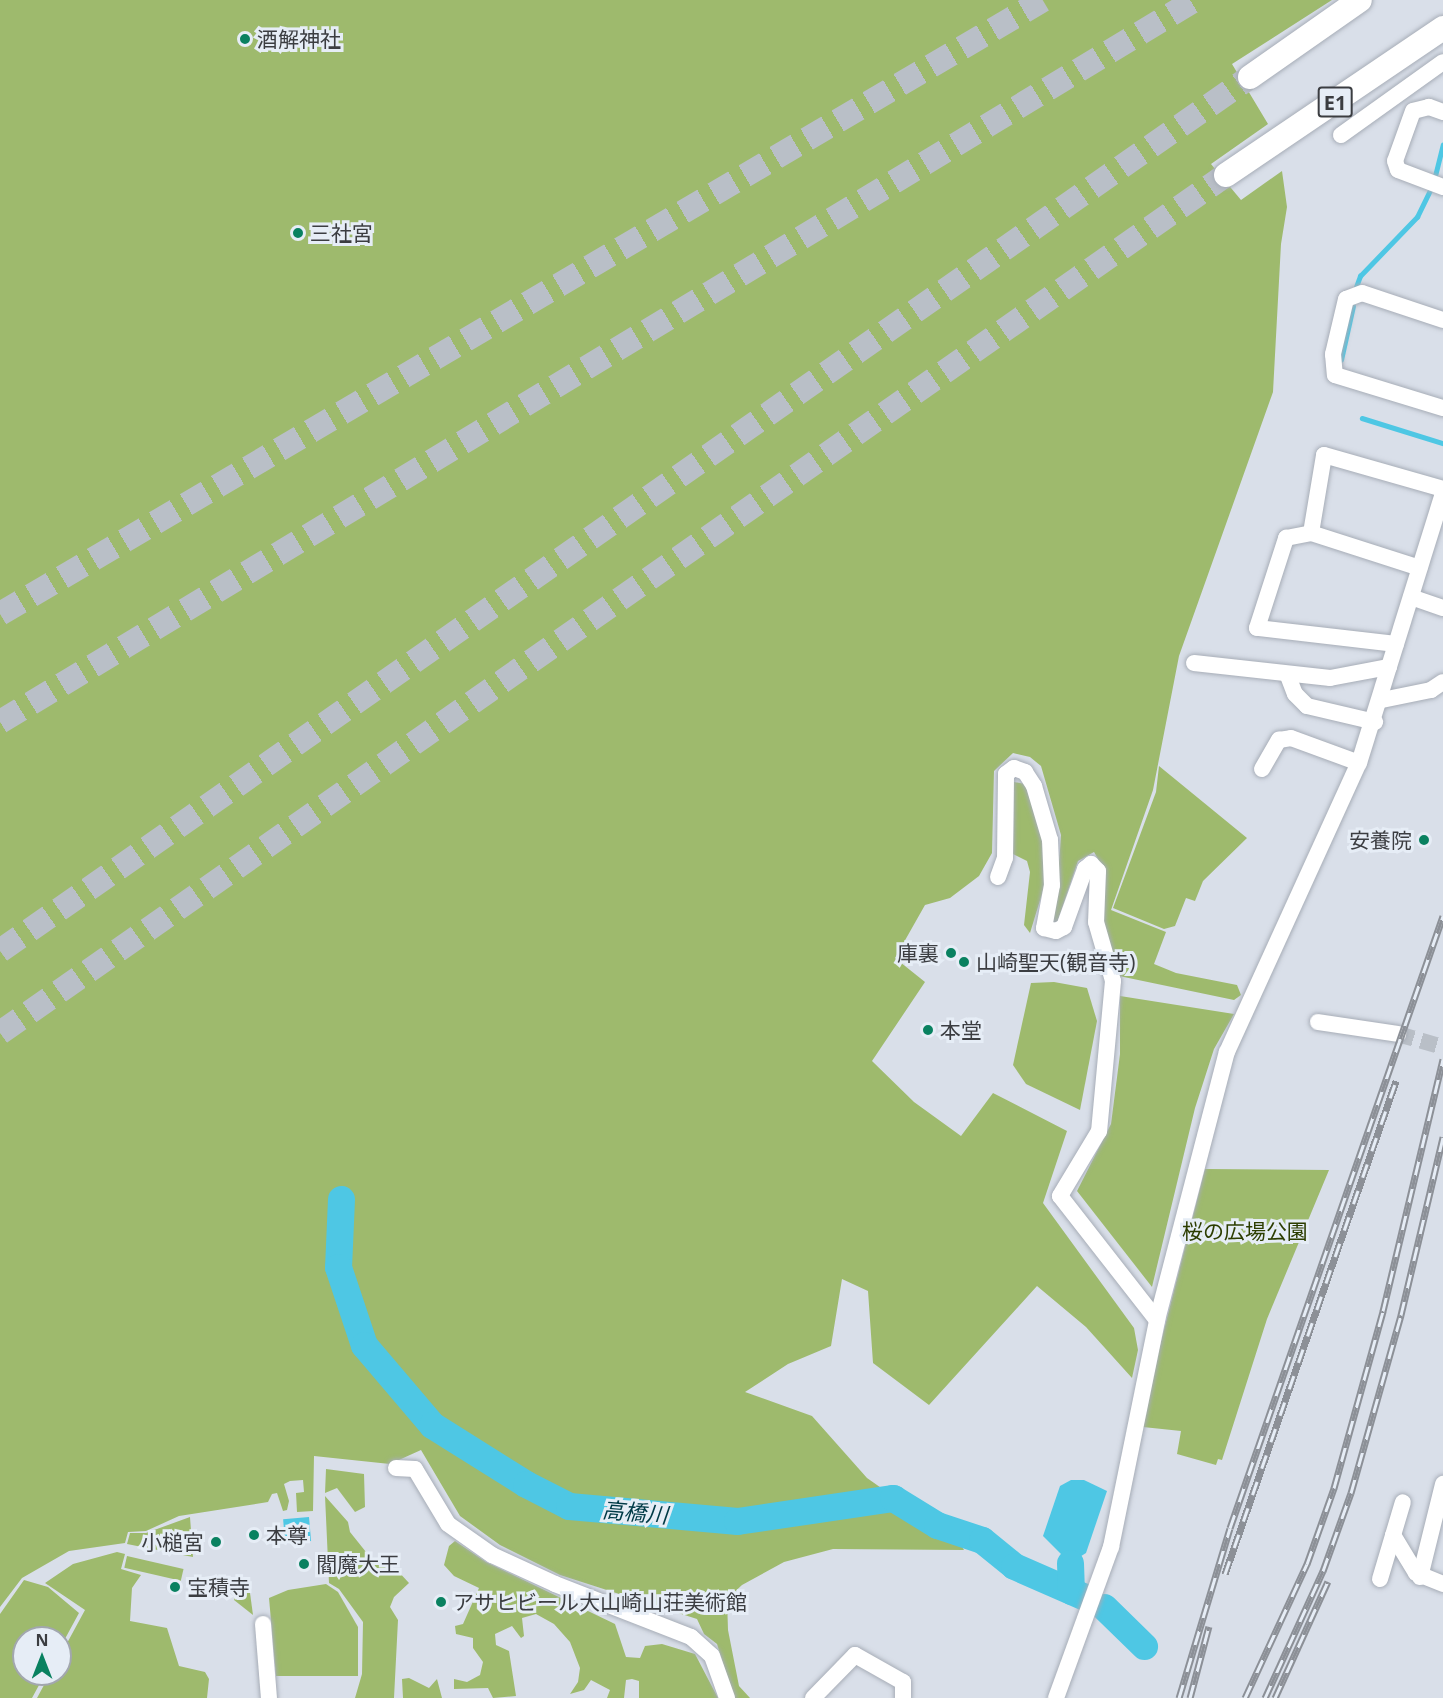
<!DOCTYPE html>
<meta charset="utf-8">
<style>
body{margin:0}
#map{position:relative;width:1443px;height:1698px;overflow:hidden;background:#d9dfe9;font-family:"Open Sans","Noto Sans JP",sans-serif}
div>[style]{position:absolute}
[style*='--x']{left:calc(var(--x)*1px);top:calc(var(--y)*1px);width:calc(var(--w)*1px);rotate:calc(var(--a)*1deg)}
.green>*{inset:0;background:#9eba6d;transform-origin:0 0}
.water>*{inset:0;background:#4ec7e4;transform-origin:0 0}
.stream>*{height:4.5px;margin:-2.25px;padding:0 2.25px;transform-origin:2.25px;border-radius:2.25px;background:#4ec7e4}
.river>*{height:27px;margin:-13.5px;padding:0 13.5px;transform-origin:13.5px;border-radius:13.5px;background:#4ec7e4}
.minor-tunnel>*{height:16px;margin-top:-8px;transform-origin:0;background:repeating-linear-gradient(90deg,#b9bfc7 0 16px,transparent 0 24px)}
.highway-tunnel>*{height:24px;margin-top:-12px;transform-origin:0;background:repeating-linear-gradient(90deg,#b9bfc7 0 24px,transparent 0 36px)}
.roads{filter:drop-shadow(0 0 2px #a7adb7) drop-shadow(0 0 2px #a7adb7)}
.minor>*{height:16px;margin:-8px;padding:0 8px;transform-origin:8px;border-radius:8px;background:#fff}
.highway>*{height:24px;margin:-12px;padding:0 12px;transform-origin:12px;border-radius:12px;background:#fff}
.rail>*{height:7px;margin-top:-3.5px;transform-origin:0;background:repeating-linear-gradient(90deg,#e6edf6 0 14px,#8c9097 0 28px);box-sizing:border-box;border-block:2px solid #8c9097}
.dots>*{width:16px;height:16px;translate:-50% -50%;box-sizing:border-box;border:3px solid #e6edf6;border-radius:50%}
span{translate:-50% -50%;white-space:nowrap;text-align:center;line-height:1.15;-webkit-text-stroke:6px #e6edf6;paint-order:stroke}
.shield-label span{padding:2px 4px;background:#e6edf6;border:2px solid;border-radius:4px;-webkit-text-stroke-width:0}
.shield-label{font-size:20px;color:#3b3d41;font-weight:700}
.poi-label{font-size:21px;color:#3b3d41}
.left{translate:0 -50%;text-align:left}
.right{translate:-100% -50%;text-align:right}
.park-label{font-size:21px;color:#2c3d00}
.water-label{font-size:22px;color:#003a46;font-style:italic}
.north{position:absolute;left:12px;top:1626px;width:60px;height:60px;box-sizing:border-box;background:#e6edf6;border:2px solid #a2a7ae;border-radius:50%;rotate:0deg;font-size:16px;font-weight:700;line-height:24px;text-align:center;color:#3b3d41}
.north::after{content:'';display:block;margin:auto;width:21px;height:27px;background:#098160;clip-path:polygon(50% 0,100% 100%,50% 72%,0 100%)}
</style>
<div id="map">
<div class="green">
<i style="clip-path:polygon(0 0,1332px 0,1232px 64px,1268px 124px,1211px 164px,1241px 200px,1282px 171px,1287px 207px,1281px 244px,1273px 392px,1179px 656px,1153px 790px,1111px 910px,1166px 932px,1154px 964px,1176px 973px,1237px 985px,1241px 995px,1234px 1000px,1119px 976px,1102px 921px,1106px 873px,1094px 852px,1078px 861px,1056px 926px,1048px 924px,1058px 880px,1061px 835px,1041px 766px,1030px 757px,1013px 753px,994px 771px,992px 853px,979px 876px,950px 898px,925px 905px,895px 958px,925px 982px,872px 1061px,914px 1102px,961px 1136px,993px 1093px,1067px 1131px,1043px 1203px,1134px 1328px,1138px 1350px,1132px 1378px,1086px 1327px,1037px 1286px,929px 1405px,873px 1363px,868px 1291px,842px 1279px,831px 1346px,788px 1364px,745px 1392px,812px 1416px,867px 1478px,934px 1525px,955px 1536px,964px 1550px,833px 1549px,784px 1562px,742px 1585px,727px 1599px,728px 1630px,739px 1686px,750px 1698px,734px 1698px,717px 1644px,704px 1634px,697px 1619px,560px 1575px,500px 1545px,460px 1516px,421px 1450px,390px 1464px,314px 1456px,313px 1511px,297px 1512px,296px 1493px,304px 1492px,303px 1480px,290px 1481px,284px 1484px,289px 1501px,287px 1510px,283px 1511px,277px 1493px,272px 1494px,268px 1502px,179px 1516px,146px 1531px,128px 1532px,125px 1543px,69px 1551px,22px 1578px,0 1607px)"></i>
<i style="clip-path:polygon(1159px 766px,1247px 838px,1203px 881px,1195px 901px,1186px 898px,1175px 926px,1164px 929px,1113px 908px,1156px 792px)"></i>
<i style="clip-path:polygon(1014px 782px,1025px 784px,1044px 841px,1045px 884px,1030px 933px,1024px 925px,1030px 872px,1027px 861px,1013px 854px)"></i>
<i style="clip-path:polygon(1054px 982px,1087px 988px,1097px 1021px,1080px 1110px,1026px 1084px,1013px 1065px,1031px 983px)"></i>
<i style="clip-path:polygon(1120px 996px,1234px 1014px,1214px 1049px,1195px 1108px,1152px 1287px,1077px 1191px,1111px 1124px,1120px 1054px)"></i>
<i style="clip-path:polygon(1205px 1169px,1329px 1170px,1267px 1319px,1222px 1460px,1218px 1459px,1216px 1465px,1177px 1454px,1181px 1431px,1143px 1427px,1151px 1381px)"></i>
<i style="clip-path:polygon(326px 1469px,364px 1474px,365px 1507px,355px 1512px,337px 1488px,325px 1493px)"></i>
<i style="clip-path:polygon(325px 1496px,348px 1522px,350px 1532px,374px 1562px,396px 1569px,409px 1583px,394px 1597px,390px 1607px,398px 1620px,394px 1698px,355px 1698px,362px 1674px,363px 1622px,339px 1589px,329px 1583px)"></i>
<i style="clip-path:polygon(190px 1517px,193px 1557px,127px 1544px,130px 1533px,146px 1533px)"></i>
<i style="clip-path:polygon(455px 1541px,486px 1562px,615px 1624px,626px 1657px,640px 1658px,645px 1646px,662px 1644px,695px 1654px,718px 1698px,639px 1698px,639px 1681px,632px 1679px,626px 1680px,624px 1698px,607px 1698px,610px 1690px,591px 1680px,584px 1690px,570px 1694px,578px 1682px,580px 1668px,570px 1642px,554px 1624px,536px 1614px,522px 1618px,524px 1636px,521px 1638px,512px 1626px,495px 1634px,496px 1645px,509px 1651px,516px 1696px,493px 1698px,488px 1688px,454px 1689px,454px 1679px,467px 1682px,480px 1675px,483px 1662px,473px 1648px,473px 1638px,456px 1634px,455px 1626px,463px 1624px,479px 1588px,454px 1576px,444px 1565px,449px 1546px)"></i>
<i style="clip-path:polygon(117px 1552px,125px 1554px,121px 1569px,141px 1575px,132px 1588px,130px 1621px,167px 1628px,179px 1666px,205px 1672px,209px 1679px,207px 1698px,37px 1698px,50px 1674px,60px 1674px,60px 1656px,85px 1610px,45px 1583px,73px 1564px)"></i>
<i style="left:127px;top:1556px;width:58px;height:12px;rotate:13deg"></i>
<i style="clip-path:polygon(24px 1580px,48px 1587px,79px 1613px,60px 1648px,60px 1638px,24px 1638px,24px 1674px,45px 1674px,32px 1698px,0 1698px,0 1614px)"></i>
<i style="clip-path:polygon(237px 1584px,247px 1585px,250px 1593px,253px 1615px,234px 1600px)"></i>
<i style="clip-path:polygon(326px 1584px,338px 1592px,358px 1627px,358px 1676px,276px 1676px,269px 1598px,288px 1590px)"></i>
<i style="clip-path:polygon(409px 1678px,429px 1688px,437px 1679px,442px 1698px,403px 1698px,402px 1679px)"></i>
</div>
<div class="water">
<i style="clip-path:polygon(1071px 1480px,1084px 1480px,1107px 1491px,1086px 1553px,1070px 1563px,1043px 1536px,1060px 1486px)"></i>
<i style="left:309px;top:1517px;width:24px;height:26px;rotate:85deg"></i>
</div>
<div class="stream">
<i style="--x:1434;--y:180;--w:36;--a:-76"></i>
<i style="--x:1356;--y:287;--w:12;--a:-70"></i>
<i style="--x:1360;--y:276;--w:82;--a:-46"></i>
<i style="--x:1417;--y:217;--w:32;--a:-64"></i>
<i style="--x:1341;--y:360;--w:55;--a:-77.5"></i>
<i style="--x:1362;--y:418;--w:85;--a:17.2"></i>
</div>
<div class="river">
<i style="--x:341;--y:1199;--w:68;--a:92.5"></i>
<i style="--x:338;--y:1267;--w:82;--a:71.6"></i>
<i style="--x:364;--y:1345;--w:105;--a:49.6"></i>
<i style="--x:432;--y:1425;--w:111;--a:32.1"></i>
<i style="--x:526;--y:1484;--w:48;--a:27.1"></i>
<i style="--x:569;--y:1506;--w:169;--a:5.1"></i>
<i style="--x:737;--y:1521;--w:158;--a:-8.4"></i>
<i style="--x:893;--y:1498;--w:52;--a:31.5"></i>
<i style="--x:937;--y:1525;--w:47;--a:18.4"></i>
<i style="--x:982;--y:1540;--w:41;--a:39.1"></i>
<i style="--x:1014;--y:1566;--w:82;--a:23.7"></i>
<i style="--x:1070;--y:1563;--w:28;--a:88"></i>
<i style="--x:1104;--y:1607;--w:56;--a:44.3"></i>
</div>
<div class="minor-tunnel">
<i style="--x:1398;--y:1034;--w:47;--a:16.1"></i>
</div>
<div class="highway-tunnel">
<i style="--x:0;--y:614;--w:1210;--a:-30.48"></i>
<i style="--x:0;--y:722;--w:1396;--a:-31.14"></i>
<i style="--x:0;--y:951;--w:1525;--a:-34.96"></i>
<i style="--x:0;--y:1033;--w:1496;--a:-34.99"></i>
</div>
<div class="roads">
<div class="minor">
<i style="--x:1443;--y:112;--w:15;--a:-160"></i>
<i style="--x:1429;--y:107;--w:16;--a:166"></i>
<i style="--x:1413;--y:111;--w:53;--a:109.8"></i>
<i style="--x:1395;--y:161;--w:9;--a:72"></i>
<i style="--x:1398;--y:170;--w:48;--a:20.7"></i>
<i style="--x:1341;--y:135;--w:125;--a:-35.6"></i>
<i style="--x:1443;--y:320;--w:85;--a:-161.6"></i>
<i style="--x:1362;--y:293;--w:17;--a:159"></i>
<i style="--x:1346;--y:299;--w:57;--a:103.3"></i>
<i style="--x:1333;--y:354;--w:21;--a:85"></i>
<i style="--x:1335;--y:375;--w:113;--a:17"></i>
<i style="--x:1311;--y:533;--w:79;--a:-80.5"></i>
<i style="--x:1324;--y:455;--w:124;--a:15.9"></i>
<i style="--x:1411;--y:597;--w:34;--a:19"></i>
<i style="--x:1396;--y:644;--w:140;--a:-173.4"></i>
<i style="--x:1257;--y:628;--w:95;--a:-72.1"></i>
<i style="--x:1286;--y:538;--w:25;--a:-11"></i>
<i style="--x:1311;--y:533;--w:114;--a:17.8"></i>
<i style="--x:1194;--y:663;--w:137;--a:6.3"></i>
<i style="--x:1330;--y:678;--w:60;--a:-10.6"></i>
<i style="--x:1288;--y:676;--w:19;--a:69"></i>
<i style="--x:1295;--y:694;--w:17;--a:45"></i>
<i style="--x:1307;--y:706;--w:70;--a:13.2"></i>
<i style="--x:1382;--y:700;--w:50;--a:-11.5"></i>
<i style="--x:1431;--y:690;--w:14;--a:-34"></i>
<i style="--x:1262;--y:769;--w:34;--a:-60"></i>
<i style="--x:1279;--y:740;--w:12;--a:-9"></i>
<i style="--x:1291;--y:738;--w:72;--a:20.2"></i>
<i style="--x:998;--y:877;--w:20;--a:-70"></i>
<i style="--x:1005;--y:858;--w:84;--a:-89.3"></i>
<i style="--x:1006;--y:774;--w:10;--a:-37"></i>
<i style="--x:1014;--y:768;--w:12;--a:20"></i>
<i style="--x:1025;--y:772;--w:17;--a:57"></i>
<i style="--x:1034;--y:786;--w:56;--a:73.5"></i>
<i style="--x:1050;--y:840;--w:45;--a:87.5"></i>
<i style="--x:1052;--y:885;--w:44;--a:100.5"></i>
<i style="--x:1044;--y:928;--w:12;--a:14"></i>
<i style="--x:1056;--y:931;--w:9;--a:-27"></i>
<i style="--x:1064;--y:927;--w:62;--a:-70.1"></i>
<i style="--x:1085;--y:869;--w:8;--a:-40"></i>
<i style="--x:1091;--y:864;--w:10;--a:45"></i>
<i style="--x:1098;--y:871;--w:51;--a:92.2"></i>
<i style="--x:1096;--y:922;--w:61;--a:73.9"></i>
<i style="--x:1113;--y:981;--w:151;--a:95.3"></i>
<i style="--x:1099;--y:1131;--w:76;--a:121"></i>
<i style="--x:1060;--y:1196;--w:157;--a:52"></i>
<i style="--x:1318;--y:1022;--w:81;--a:8.5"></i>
<i style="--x:396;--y:1468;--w:19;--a:3"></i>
<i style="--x:415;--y:1469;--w:64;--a:59"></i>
<i style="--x:448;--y:1524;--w:54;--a:35.2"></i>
<i style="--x:492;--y:1555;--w:69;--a:24.7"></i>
<i style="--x:555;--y:1584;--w:146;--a:21.3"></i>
<i style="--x:691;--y:1637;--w:28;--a:42"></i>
<i style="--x:712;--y:1656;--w:45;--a:70.3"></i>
<i style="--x:1393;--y:1535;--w:44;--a:58.8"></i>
<i style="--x:1416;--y:1573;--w:29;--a:22"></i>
<i style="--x:1420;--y:1577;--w:96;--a:-76.1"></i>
<i style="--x:1380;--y:1579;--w:80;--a:-73.4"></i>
<i style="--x:263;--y:1624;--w:74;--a:85.4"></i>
<i style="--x:813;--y:1698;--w:60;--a:-45.7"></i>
<i style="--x:855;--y:1655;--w:55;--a:29.4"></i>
<i style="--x:903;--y:1682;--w:16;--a:90"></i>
<i style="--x:1056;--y:1698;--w:161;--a:-70"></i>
<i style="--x:1111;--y:1547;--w:232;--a:-78.5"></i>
<i style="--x:1157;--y:1320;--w:277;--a:-75.4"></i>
<i style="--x:1227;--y:1052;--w:318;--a:-65.5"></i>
<i style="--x:1359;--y:763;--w:283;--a:-72.7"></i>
</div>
<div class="highway">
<i style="--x:1250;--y:77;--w:134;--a:-35"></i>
<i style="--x:1226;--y:175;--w:262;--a:-34.1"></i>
</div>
</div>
<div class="rail">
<i style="--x:1225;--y:1574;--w:522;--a:-70.87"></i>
<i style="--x:1179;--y:1698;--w:177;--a:-73.3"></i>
<i style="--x:1230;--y:1528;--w:648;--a:-70.81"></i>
<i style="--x:1190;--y:1698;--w:74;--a:-75.2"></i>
<i style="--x:1245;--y:1698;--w:148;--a:-65.2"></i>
<i style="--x:1307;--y:1564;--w:81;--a:-70.4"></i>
<i style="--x:1334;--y:1488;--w:184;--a:-74.5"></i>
<i style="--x:1383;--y:1311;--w:259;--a:-76.6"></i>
<i style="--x:1265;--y:1698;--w:140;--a:-65.5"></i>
<i style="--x:1323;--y:1571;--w:83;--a:-70.3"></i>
<i style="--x:1351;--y:1493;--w:185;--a:-74.3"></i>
<i style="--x:1401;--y:1315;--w:183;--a:-76.7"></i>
<i style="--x:1275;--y:1698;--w:128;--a:-65.6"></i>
</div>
<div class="dots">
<i style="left:245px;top:39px;background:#098160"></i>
<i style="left:298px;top:233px;background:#098160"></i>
<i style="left:1424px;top:840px;background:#098160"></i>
<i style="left:951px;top:953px;background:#098160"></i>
<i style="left:964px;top:962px;background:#098160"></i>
<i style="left:928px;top:1030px;background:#098160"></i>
<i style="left:254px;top:1535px;background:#098160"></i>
<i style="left:216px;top:1542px;background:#098160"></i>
<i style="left:304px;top:1564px;background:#098160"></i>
<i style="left:175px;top:1587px;background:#098160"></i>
<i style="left:441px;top:1602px;background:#098160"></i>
</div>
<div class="shield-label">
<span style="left:1335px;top:102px">E1</span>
</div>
<div class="poi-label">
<span class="left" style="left:257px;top:39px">酒解神社</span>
<span class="left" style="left:310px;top:233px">三社宮</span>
<span class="right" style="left:1412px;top:840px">安養院</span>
<span class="right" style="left:939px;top:953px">庫裏</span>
<span class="left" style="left:976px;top:962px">山崎聖天(観音寺)</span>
<span class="left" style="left:940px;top:1030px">本堂</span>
<span class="left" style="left:266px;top:1535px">本尊</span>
<span class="right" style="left:204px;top:1542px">小槌宮</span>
<span class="left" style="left:316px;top:1564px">閻魔大王</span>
<span class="left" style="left:187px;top:1587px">宝積寺</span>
<span class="left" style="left:453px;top:1602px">アサヒビール大山崎山荘美術館</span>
</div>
<div class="park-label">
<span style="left:1245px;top:1231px">桜の広場公園</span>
</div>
<div class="water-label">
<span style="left:635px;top:1512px;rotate:5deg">高橋川</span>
</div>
<div class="north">N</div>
</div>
